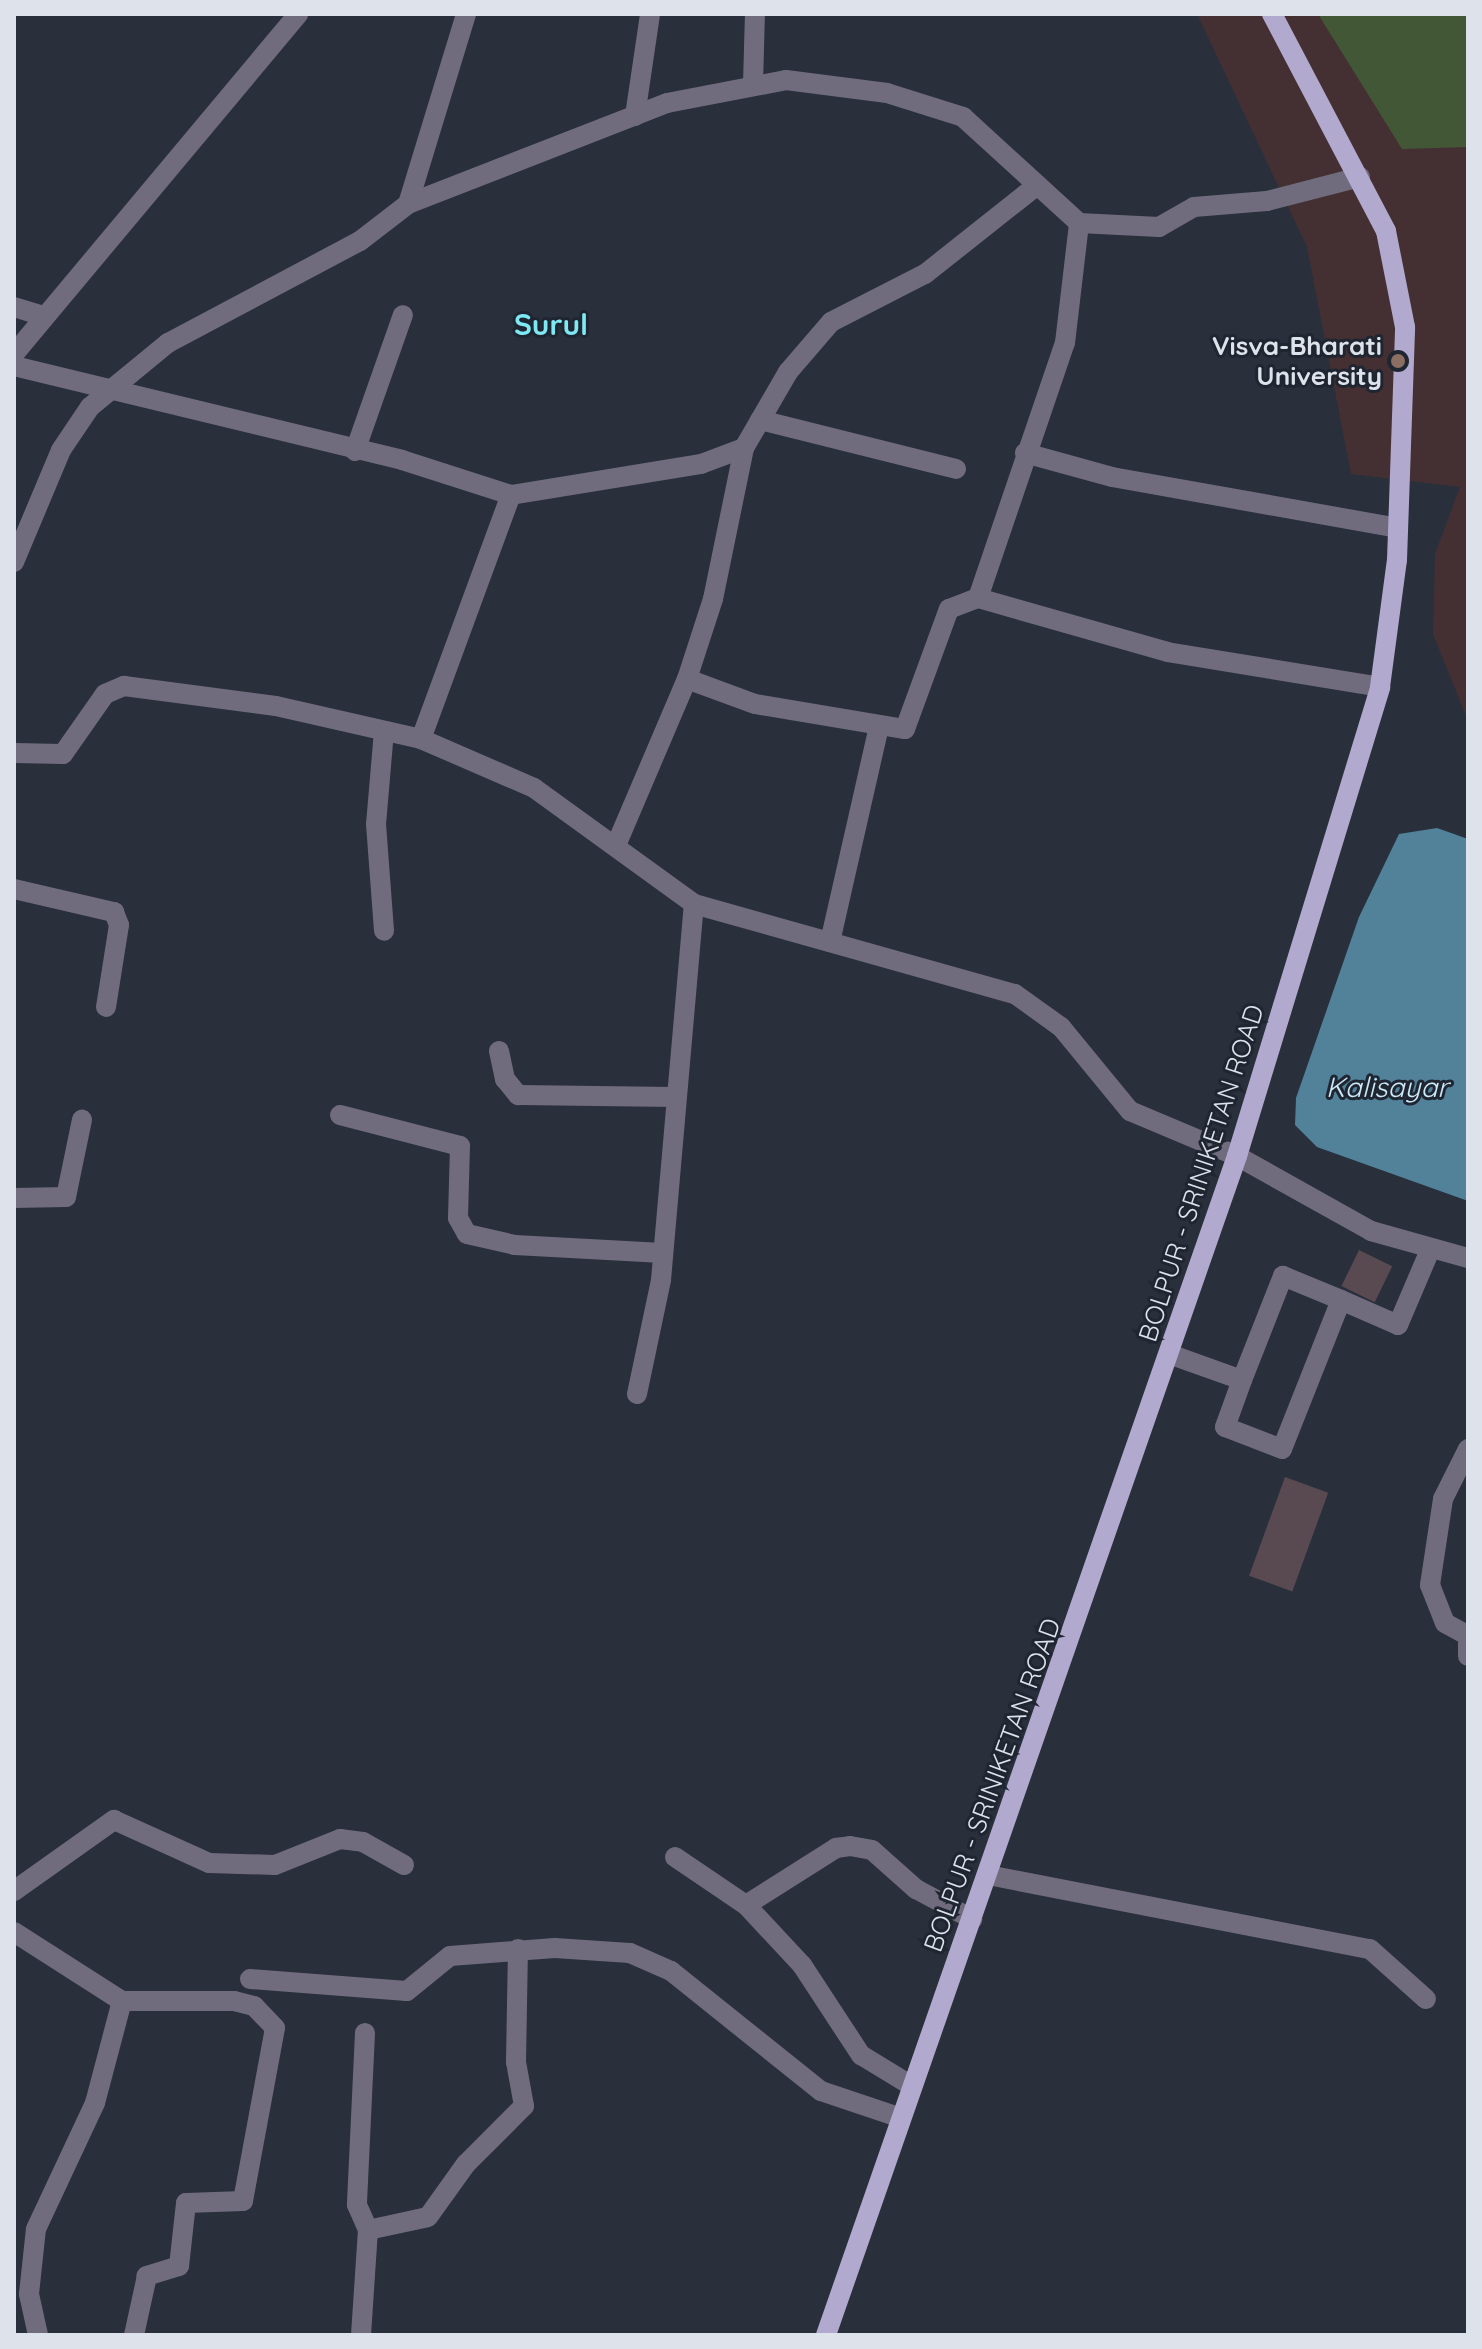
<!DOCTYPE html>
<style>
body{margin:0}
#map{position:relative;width:1482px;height:2349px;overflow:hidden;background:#292f3b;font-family:Quicksand,sans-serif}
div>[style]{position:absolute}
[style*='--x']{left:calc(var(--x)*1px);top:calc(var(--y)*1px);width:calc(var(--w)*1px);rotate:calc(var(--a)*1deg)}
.education>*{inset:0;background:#443033}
.green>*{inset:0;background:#425736}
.water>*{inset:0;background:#518299}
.building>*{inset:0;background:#594a52;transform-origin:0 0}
.minor>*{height:20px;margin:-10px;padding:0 10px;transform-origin:10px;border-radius:10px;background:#706c7e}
.major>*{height:20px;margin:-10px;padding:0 10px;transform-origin:10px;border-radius:10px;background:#b1a9ce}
.dots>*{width:22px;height:22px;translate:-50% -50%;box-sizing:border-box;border:4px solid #1f2531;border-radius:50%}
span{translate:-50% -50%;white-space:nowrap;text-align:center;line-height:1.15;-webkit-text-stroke:6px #1f2531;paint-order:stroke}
.poi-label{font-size:26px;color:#dee2ea;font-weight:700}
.right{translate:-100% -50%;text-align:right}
.street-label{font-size:26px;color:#dee2ea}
.water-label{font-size:28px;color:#cce9f8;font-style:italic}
.quarter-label{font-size:30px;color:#7ee9f2;font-weight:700}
.frame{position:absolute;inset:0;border:16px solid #dee2ea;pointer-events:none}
</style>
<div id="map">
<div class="education">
<i style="clip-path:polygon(1197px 14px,1468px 14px,1468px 721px,1433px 634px,1435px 554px,1460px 487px,1351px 474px,1307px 247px)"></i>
</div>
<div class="green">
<i style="clip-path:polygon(1318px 14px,1468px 14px,1468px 147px,1402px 149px)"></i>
</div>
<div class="water">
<i style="clip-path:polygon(1437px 828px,1468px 839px,1468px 1201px,1317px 1147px,1295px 1125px,1296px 1098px,1359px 917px,1399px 834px)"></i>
</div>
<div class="building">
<i style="left:1359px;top:1250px;width:37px;height:40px;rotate:26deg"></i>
<i style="left:1285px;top:1477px;width:46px;height:105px;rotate:20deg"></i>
</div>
<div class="minor">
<i style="--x:753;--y:84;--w:70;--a:-88.4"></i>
<i style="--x:635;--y:116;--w:103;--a:-81.6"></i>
<i style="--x:408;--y:204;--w:278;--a:-21.3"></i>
<i style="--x:667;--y:103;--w:121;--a:-10.9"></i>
<i style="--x:786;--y:80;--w:102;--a:7.3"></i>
<i style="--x:887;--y:93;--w:80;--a:17.5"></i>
<i style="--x:963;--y:117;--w:157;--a:42.4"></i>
<i style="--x:1079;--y:223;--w:80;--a:2.9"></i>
<i style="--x:1159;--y:227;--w:40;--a:-29.7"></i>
<i style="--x:1194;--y:207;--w:73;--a:-4.7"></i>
<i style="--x:1267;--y:201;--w:96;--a:-14.5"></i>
<i style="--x:14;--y:307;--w:31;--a:17"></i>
<i style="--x:14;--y:354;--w:443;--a:-50.1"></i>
<i style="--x:14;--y:366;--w:399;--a:13.6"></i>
<i style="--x:402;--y:460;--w:114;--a:17.8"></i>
<i style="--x:511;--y:495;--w:193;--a:-9.3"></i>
<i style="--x:701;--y:464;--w:46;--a:-20.4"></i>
<i style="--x:744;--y:448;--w:88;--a:-59.9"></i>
<i style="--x:788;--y:372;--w:66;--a:-49.3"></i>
<i style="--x:831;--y:322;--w:106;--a:-27.1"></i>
<i style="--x:925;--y:274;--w:142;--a:-38.4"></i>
<i style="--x:760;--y:420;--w:202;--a:14"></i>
<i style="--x:355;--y:451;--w:144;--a:-70.6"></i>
<i style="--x:1025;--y:453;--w:90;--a:15.4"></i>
<i style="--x:1112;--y:477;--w:290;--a:10.1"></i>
<i style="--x:14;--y:562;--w:121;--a:-67.2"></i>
<i style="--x:61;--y:450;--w:52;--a:-56"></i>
<i style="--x:90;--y:407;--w:101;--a:-39.4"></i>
<i style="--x:168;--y:343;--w:217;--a:-28"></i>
<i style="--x:360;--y:241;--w:61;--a:-37.6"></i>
<i style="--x:408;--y:204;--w:199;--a:-73"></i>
<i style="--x:978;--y:598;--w:269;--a:-71.2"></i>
<i style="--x:1065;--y:343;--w:121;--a:-83.3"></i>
<i style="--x:687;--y:679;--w:72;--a:20.2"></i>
<i style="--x:755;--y:704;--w:152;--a:9.5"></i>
<i style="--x:905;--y:729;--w:128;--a:-69.9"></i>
<i style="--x:949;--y:609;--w:31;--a:-21"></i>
<i style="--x:978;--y:598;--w:197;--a:15.9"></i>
<i style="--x:1167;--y:652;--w:216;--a:9.3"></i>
<i style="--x:384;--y:731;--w:93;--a:94.9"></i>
<i style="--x:376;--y:824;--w:107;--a:85.7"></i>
<i style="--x:421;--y:739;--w:260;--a:-69.8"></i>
<i style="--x:14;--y:753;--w:49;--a:1.2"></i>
<i style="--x:63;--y:754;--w:73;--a:-55"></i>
<i style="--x:105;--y:694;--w:21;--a:-23"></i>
<i style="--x:124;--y:686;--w:153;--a:7.5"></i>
<i style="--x:276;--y:706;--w:149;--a:12.8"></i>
<i style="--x:421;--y:739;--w:123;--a:23.4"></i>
<i style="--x:534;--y:788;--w:198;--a:35.9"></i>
<i style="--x:694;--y:904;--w:333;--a:15.7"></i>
<i style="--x:1015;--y:994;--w:57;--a:35.7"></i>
<i style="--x:1061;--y:1027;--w:109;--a:50.6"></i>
<i style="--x:1130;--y:1111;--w:116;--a:22.8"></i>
<i style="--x:1237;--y:1156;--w:154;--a:29.2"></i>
<i style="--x:1371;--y:1231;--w:101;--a:15.6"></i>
<i style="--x:617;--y:843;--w:178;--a:-66.9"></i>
<i style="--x:687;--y:679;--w:84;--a:-72"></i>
<i style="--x:713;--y:599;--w:154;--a:-78.4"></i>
<i style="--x:14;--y:889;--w:103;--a:13"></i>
<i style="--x:114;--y:912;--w:14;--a:69"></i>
<i style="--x:119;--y:925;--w:83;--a:99"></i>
<i style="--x:830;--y:942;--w:221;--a:-77.2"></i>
<i style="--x:499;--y:1051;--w:29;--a:78"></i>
<i style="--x:505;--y:1079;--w:21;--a:51"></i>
<i style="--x:518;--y:1095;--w:157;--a:0.7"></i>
<i style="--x:340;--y:1115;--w:124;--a:14.5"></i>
<i style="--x:460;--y:1146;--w:72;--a:91.6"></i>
<i style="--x:458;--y:1218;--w:18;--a:61"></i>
<i style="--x:467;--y:1234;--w:49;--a:12.9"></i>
<i style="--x:515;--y:1245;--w:148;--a:3.1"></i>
<i style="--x:14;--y:1198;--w:52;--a:-1.1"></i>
<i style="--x:66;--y:1197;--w:79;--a:-78.3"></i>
<i style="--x:1341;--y:1300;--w:62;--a:23.7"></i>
<i style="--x:1398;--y:1325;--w:82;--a:-66.9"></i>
<i style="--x:1169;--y:1354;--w:77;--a:19.6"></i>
<i style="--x:1242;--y:1380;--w:112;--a:-68.5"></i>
<i style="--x:1283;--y:1276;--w:63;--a:22.5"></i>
<i style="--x:1341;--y:1300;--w:160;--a:111.6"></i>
<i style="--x:1282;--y:1449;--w:61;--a:-158.9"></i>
<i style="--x:1225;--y:1427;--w:50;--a:-70.1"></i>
<i style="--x:637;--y:1394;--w:116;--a:-78.1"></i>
<i style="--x:661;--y:1280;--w:377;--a:-85"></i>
<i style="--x:1468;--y:1449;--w:56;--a:116.6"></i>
<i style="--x:1443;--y:1499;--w:87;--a:98.6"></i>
<i style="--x:1430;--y:1585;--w:41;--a:68.5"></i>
<i style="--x:1445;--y:1623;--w:26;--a:29"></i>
<i style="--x:1468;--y:1643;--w:13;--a:90"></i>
<i style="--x:675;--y:1857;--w:86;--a:34.1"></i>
<i style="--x:746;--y:1905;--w:82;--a:47"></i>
<i style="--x:802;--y:1965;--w:108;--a:56.8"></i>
<i style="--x:861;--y:2055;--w:60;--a:31.3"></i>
<i style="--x:988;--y:1875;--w:389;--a:11"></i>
<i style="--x:1370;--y:1949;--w:75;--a:41.8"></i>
<i style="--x:14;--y:1891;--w:123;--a:-35.4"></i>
<i style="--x:114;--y:1820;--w:104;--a:24.4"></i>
<i style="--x:209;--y:1863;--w:66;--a:1.7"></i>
<i style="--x:275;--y:1865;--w:70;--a:-21.8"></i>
<i style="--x:340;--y:1839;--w:23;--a:7"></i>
<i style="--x:363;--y:1842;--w:47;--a:29.3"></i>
<i style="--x:746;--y:1905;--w:107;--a:-32.3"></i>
<i style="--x:836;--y:1848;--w:14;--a:-8"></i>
<i style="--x:850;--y:1846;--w:22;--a:10"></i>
<i style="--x:872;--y:1850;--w:59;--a:41.6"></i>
<i style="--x:916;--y:1889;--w:64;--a:28.2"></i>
<i style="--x:14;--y:1932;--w:128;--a:32.6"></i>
<i style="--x:122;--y:2001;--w:112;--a:0"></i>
<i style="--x:234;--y:2001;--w:21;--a:14"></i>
<i style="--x:254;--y:2006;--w:30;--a:46"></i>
<i style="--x:275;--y:2028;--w:176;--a:100.5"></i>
<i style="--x:243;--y:2201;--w:57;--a:178"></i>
<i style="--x:186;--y:2203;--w:63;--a:96.3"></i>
<i style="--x:179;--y:2266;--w:34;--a:163"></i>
<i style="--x:147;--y:2276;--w:60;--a:102.4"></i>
<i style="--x:250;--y:1979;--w:157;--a:4.4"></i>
<i style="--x:407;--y:1991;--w:55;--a:-39.1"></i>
<i style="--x:450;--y:1956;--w:105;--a:-4.4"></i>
<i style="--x:555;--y:1948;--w:75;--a:3.8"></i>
<i style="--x:630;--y:1953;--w:45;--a:23.7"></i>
<i style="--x:671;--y:1971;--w:192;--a:38.7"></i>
<i style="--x:821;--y:2091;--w:84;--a:18.6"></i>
<i style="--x:365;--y:2033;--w:172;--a:92.7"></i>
<i style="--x:357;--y:2205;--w:27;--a:66"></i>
<i style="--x:38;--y:2335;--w:42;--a:-102.4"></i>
<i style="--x:29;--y:2294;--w:65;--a:-83.9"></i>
<i style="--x:36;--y:2229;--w:139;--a:-64.9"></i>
<i style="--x:95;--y:2103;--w:106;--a:-75.2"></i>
<i style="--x:361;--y:2335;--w:105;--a:-86.2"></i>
<i style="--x:368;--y:2230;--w:61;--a:-12.2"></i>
<i style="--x:428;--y:2217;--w:65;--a:-54.4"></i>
<i style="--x:466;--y:2164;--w:82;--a:-45"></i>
<i style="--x:524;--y:2106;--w:45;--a:-100.3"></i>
<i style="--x:516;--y:2062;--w:113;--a:-89"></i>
</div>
<div class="major">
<i style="--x:826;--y:2335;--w:1249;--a:-70.78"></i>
<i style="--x:1237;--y:1156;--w:490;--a:-73"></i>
<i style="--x:1380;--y:687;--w:128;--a:-82.4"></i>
<i style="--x:1397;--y:560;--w:233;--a:-88"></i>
<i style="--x:1405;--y:327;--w:98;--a:-101.2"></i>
<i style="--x:1386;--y:231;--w:245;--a:-117.7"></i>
</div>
<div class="dots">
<i style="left:1398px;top:361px;background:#8d6e63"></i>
</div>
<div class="poi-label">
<span class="right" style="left:1382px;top:361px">Visva-Bharati<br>University</span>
</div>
<div class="street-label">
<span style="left:1201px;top:1173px;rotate:-72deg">BOLPUR - SRINIKETAN ROAD</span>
<span style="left:992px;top:1785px;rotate:-70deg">BOLPUR - SRINIKETAN ROAD</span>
</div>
<div class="water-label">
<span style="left:1387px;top:1087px">Kalisayar</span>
</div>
<div class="quarter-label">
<span style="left:551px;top:324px">Surul</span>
</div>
<div class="frame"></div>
</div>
